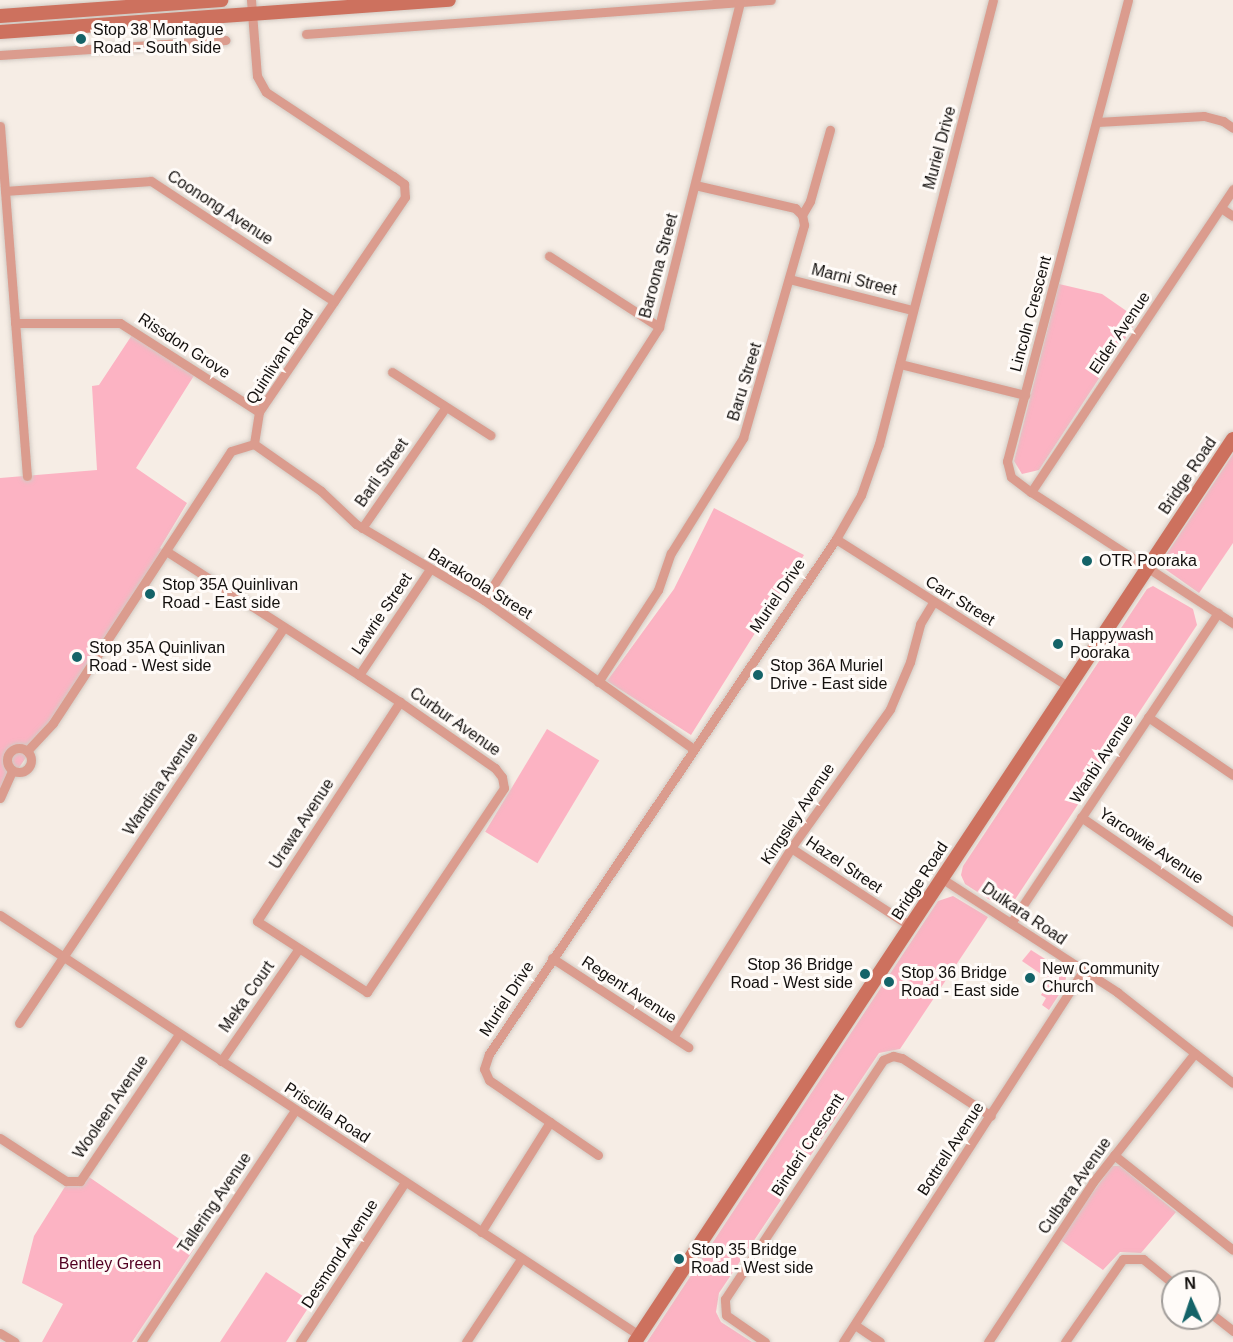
<!DOCTYPE html>
<style>
body{margin:0}
#map{position:relative;width:1233px;height:1342px;overflow:hidden;background:#f6ede5;font-family:Arial,sans-serif}
div>[style]{position:absolute}
[style*='--x']{left:calc(var(--x)*1px);top:calc(var(--y)*1px);width:calc(var(--w)*1px);rotate:calc(var(--a)*1deg)}
.green>*{inset:0;background:#fcb3c3;transform-origin:0 0}
.roads{filter:drop-shadow(0 0 2px #d2cac3) drop-shadow(0 0 2px #d2cac3)}
.minor>*{height:9px;margin:-4.5px;padding:0 4.5px;transform-origin:4.5px;border-radius:4.5px;background:#db9c8e}
.minor>.ring{margin:-4.5px;padding:0;box-sizing:content-box;background:none;border:9px solid #db9c8e;border-radius:50%}
.secondary>*{height:14px;margin:-7px;padding:0 7px;transform-origin:7px;border-radius:7px;background:#cd715e}
.dots>*{width:16px;height:16px;translate:-50% -50%;box-sizing:border-box;border:3px solid #fffbf8;border-radius:50%}
span{translate:-50% -50%;white-space:nowrap;text-align:center;line-height:1.15;-webkit-text-stroke:6px #fffbf8;paint-order:stroke}
.poi-label{font-size:16px;color:#13100e}
.left{translate:0 -50%;text-align:left}
.right{translate:-100% -50%;text-align:right}
.street-label{font-size:16px;color:#13100e}
.park-label{font-size:16px;color:#520022}
.north{position:absolute;left:1161px;top:1270px;width:60px;height:60px;box-sizing:border-box;background:#fffbf8;border:2px solid #a19d9a;border-radius:50%;rotate:357deg;font-size:16px;font-weight:700;line-height:24px;text-align:center;color:#13100e}
.north::after{content:'';display:block;margin:auto;width:21px;height:27px;background:#146368;clip-path:polygon(50% 0,100% 100%,50% 72%,0 100%)}
</style>
<div id="map">
<div class="green">
<i style="clip-path:polygon(1059px 284px,1102px 294px,1138px 319px,1039px 470px,1022px 474px,1014px 461px)"></i>
<i style="clip-path:polygon(132px 335px,195px 374px,136px 468px,187px 503px,160px 548px,165px 551px,0 796px,0 478px,97px 470px,92px 386px,99px 385px)"></i>
<i style="clip-path:polygon(1233px 454px,1233px 543px,1199px 593px,1165px 569px,1164px 558px)"></i>
<i style="clip-path:polygon(714px 508px,804px 555px,691px 735px,607px 681px,674px 589px)"></i>
<i style="clip-path:polygon(1153px 586px,1193px 609px,1197px 625px,1014px 901px,996px 904px,965px 884px,961px 875px,963px 866px,1147px 589px)"></i>
<i style="left:547px;top:729px;width:61px;height:120px;rotate:31deg"></i>
<i style="clip-path:polygon(953px 896px,988px 917px,900px 1049px,879px 1053px,719px 1293px,716px 1312px,721px 1322px,752px 1342px,647px 1342px,938px 901px)"></i>
<i style="clip-path:polygon(1031px 950px,1061px 969px,1066px 978px,1063px 989px,1022px 961px)"></i>
<i style="clip-path:polygon(1049px 982px,1062px 990px,1049px 1010px,1042px 1005px,1046px 998px,1041px 995px)"></i>
<i style="clip-path:polygon(1112px 1166px,1120px 1166px,1176px 1212px,1141px 1253px,1120px 1252px,1103px 1270px,1059px 1239px)"></i>
<i style="clip-path:polygon(89px 1177px,194px 1249px,132px 1342px,42px 1342px,63px 1304px,22px 1283px,34px 1236px,66px 1185px,81px 1183px)"></i>
<i style="clip-path:polygon(266px 1272px,312px 1302px,286px 1342px,220px 1342px)"></i>
</div>
<div class="roads">
<div class="minor">
<i style="--x:251;--y:0;--w:76;--a:85.5"></i>
<i style="--x:257;--y:76;--w:18;--a:61"></i>
<i style="--x:266;--y:92;--w:152;--a:33.5"></i>
<i style="--x:393;--y:176;--w:14;--a:36"></i>
<i style="--x:404;--y:184;--w:13;--a:86"></i>
<i style="--x:405;--y:197;--w:260;--a:124.2"></i>
<i style="--x:259;--y:412;--w:32;--a:99"></i>
<i style="--x:1128;--y:0;--w:477;--a:104.7"></i>
<i style="--x:1007;--y:461;--w:16;--a:76"></i>
<i style="--x:1011;--y:477;--w:25;--a:37"></i>
<i style="--x:1031;--y:492;--w:241;--a:33"></i>
<i style="--x:306;--y:34;--w:466;--a:-4.2"></i>
<i style="--x:0;--y:55;--w:226;--a:-3.8"></i>
<i style="--x:1097;--y:122;--w:107;--a:-3.2"></i>
<i style="--x:1204;--y:116;--w:20;--a:15"></i>
<i style="--x:1223;--y:121;--w:12;--a:35"></i>
<i style="--x:0;--y:126;--w:351;--a:85.6"></i>
<i style="--x:695;--y:185;--w:103;--a:13"></i>
<i style="--x:795;--y:208;--w:10;--a:45"></i>
<i style="--x:5;--y:191;--w:146;--a:-3.9"></i>
<i style="--x:151;--y:181;--w:219;--a:33.3"></i>
<i style="--x:1221;--y:208;--w:14;--a:34"></i>
<i style="--x:549;--y:256;--w:131;--a:32.8"></i>
<i style="--x:789;--y:279;--w:127;--a:14.1"></i>
<i style="--x:15;--y:323;--w:105;--a:0"></i>
<i style="--x:120;--y:323;--w:165;--a:32.6"></i>
<i style="--x:900;--y:364;--w:129;--a:13.9"></i>
<i style="--x:392;--y:372;--w:117;--a:32.7"></i>
<i style="--x:254;--y:444;--w:82;--a:35"></i>
<i style="--x:321;--y:491;--w:48;--a:43.3"></i>
<i style="--x:356;--y:524;--w:149;--a:30.7"></i>
<i style="--x:484;--y:600;--w:255;--a:35.4"></i>
<i style="--x:1031;--y:492;--w:364;--a:-56.3"></i>
<i style="--x:362;--y:528;--w:146;--a:-55.3"></i>
<i style="--x:836;--y:539;--w:276;--a:32.4"></i>
<i style="--x:166;--y:551;--w:229;--a:32.7"></i>
<i style="--x:359;--y:675;--w:49;--a:33.4"></i>
<i style="--x:400;--y:702;--w:116;--a:34.8"></i>
<i style="--x:495;--y:768;--w:11;--a:52"></i>
<i style="--x:502;--y:777;--w:11;--a:80"></i>
<i style="--x:504;--y:788;--w:246;--a:123.9"></i>
<i style="--x:367;--y:992;--w:131;--a:-147.2"></i>
<i style="--x:257;--y:921;--w:262;--a:-56.9"></i>
<i style="--x:484;--y:600;--w:324;--a:-57.3"></i>
<i style="--x:659;--y:327;--w:335;--a:-76"></i>
<i style="--x:359;--y:675;--w:128;--a:-56.2"></i>
<i style="--x:598;--y:682;--w:110;--a:-56.9"></i>
<i style="--x:658;--y:590;--w:39;--a:-71"></i>
<i style="--x:671;--y:553;--w:136;--a:-57.9"></i>
<i style="--x:743;--y:438;--w:222;--a:-74"></i>
<i style="--x:804;--y:225;--w:10;--a:-101"></i>
<i style="--x:802;--y:215;--w:16;--a:-60"></i>
<i style="--x:810;--y:201;--w:74;--a:-74.3"></i>
<i style="--x:1148;--y:717;--w:103;--a:34.3"></i>
<i class="ring" style="left:7px;top:748px;width:15px;height:15px"></i>
<i style="--x:27;--y:751;--w:38;--a:-47"></i>
<i style="--x:53;--y:723;--w:325;--a:-56.8"></i>
<i style="--x:231;--y:451;--w:24;--a:-17"></i>
<i style="--x:0;--y:798;--w:30;--a:-66"></i>
<i style="--x:1081;--y:817;--w:185;--a:34.6"></i>
<i style="--x:791;--y:848;--w:142;--a:33.2"></i>
<i style="--x:941;--y:878;--w:210;--a:32.9"></i>
<i style="--x:1117;--y:992;--w:147;--a:38.1"></i>
<i style="--x:0;--y:915;--w:765;--a:33.32"></i>
<i style="--x:1011;--y:923;--w:373;--a:-56.3"></i>
<i style="--x:552;--y:958;--w:163;--a:33.2"></i>
<i style="--x:19;--y:1023;--w:475;--a:-56.2"></i>
<i style="--x:673;--y:1037;--w:223;--a:-58"></i>
<i style="--x:791;--y:848;--w:171;--a:-54.5"></i>
<i style="--x:890;--y:709;--w:51;--a:-66.9"></i>
<i style="--x:910;--y:662;--w:39;--a:-75"></i>
<i style="--x:920;--y:624;--w:26;--a:-59"></i>
<i style="--x:221;--y:1061;--w:135;--a:-55.3"></i>
<i style="--x:0;--y:1138;--w:79;--a:33.1"></i>
<i style="--x:66;--y:1181;--w:14;--a:0"></i>
<i style="--x:80;--y:1181;--w:177;--a:-56"></i>
<i style="--x:598;--y:1155;--w:132;--a:-145.5"></i>
<i style="--x:489;--y:1080;--w:12;--a:-114"></i>
<i style="--x:484;--y:1069;--w:16;--a:-72"></i>
<i style="--x:489;--y:1054;--w:621;--a:-56.03"></i>
<i style="--x:836;--y:539;--w:51;--a:-60.4"></i>
<i style="--x:861;--y:495;--w:54;--a:-70.6"></i>
<i style="--x:879;--y:444;--w:458;--a:-75.6"></i>
<i style="--x:1114;--y:1155;--w:152;--a:38.6"></i>
<i style="--x:481;--y:1232;--w:130;--a:-57.9"></i>
<i style="--x:1209;--y:1312;--w:31;--a:38"></i>
<i style="--x:855;--y:1325;--w:30;--a:34"></i>
<i style="--x:0;--y:1333;--w:17;--a:31"></i>
<i style="--x:141;--y:1342;--w:278;--a:-56.4"></i>
<i style="--x:300;--y:1342;--w:191;--a:-56.7"></i>
<i style="--x:466;--y:1342;--w:100;--a:-56.5"></i>
<i style="--x:765;--y:1342;--w:47;--a:-145.3"></i>
<i style="--x:726;--y:1315;--w:16;--a:-94"></i>
<i style="--x:725;--y:1299;--w:287;--a:-56.5"></i>
<i style="--x:883;--y:1060;--w:11;--a:-22"></i>
<i style="--x:893;--y:1056;--w:9;--a:13"></i>
<i style="--x:902;--y:1058;--w:106;--a:33.1"></i>
<i style="--x:843;--y:1342;--w:442;--a:-57.1"></i>
<i style="--x:988;--y:1342;--w:191;--a:-56.7"></i>
<i style="--x:1093;--y:1182;--w:164;--a:-51.7"></i>
<i style="--x:1065;--y:1342;--w:101;--a:-55.1"></i>
<i style="--x:1123;--y:1259;--w:20;--a:0"></i>
<i style="--x:1143;--y:1259;--w:38;--a:39"></i>
</div>
<div class="secondary">
<i style="--x:0;--y:16;--w:222;--a:-4.1"></i>
<i style="--x:0;--y:32;--w:450;--a:-4.1"></i>
<i style="--x:635;--y:1342;--w:1083;--a:-56.49"></i>
</div>
</div>
<div class="dots">
<i style="left:81px;top:39px;background:#146368"></i>
<i style="left:1087px;top:561px;background:#146368"></i>
<i style="left:150px;top:594px;background:#146368"></i>
<i style="left:1058px;top:644px;background:#146368"></i>
<i style="left:77px;top:657px;background:#146368"></i>
<i style="left:758px;top:675px;background:#146368"></i>
<i style="left:865px;top:974px;background:#146368"></i>
<i style="left:1030px;top:978px;background:#146368"></i>
<i style="left:889px;top:982px;background:#146368"></i>
<i style="left:679px;top:1259px;background:#146368"></i>
</div>
<div class="poi-label">
<span class="left" style="left:93px;top:39px">Stop 38 Montague<br>Road - South side</span>
<span class="left" style="left:1099px;top:561px">OTR Pooraka</span>
<span class="left" style="left:162px;top:594px">Stop 35A Quinlivan<br>Road - East side</span>
<span class="left" style="left:1070px;top:644px">Happywash<br>Pooraka</span>
<span class="left" style="left:89px;top:657px">Stop 35A Quinlivan<br>Road - West side</span>
<span class="left" style="left:770px;top:675px">Stop 36A Muriel<br>Drive - East side</span>
<span class="right" style="left:853px;top:974px">Stop 36 Bridge<br>Road - West side</span>
<span class="left" style="left:1042px;top:978px">New Community<br>Church</span>
<span class="left" style="left:901px;top:982px">Stop 36 Bridge<br>Road - East side</span>
<span class="left" style="left:691px;top:1259px">Stop 35 Bridge<br>Road - West side</span>
</div>
<div class="street-label">
<span style="left:940px;top:148px;rotate:-75deg">Muriel Drive</span>
<span style="left:220px;top:208px;rotate:33deg">Coonong Avenue</span>
<span style="left:659px;top:266px;rotate:-75deg">Baroona Street</span>
<span style="left:854px;top:280px;rotate:14deg">Marni Street</span>
<span style="left:1031px;top:314px;rotate:-75deg">Lincoln Crescent</span>
<span style="left:1120px;top:333px;rotate:-56deg">Elder Avenue</span>
<span style="left:184px;top:346px;rotate:33deg">Rissdon Grove</span>
<span style="left:280px;top:357px;rotate:-57deg">Quinlivan Road</span>
<span style="left:745px;top:382px;rotate:-73deg">Baru Street</span>
<span style="left:382px;top:473px;rotate:-55deg">Barli Street</span>
<span style="left:1188px;top:476px;rotate:-56deg">Bridge Road</span>
<span style="left:480px;top:584px;rotate:32deg">Barakoola Street</span>
<span style="left:778px;top:596px;rotate:-56deg">Muriel Drive</span>
<span style="left:960px;top:601px;rotate:32deg">Carr Street</span>
<span style="left:382px;top:614px;rotate:-56deg">Lawrie Street</span>
<span style="left:455px;top:722px;rotate:35deg">Curbur Avenue</span>
<span style="left:1102px;top:759px;rotate:-57deg">Wanbi Avenue</span>
<span style="left:161px;top:784px;rotate:-56deg">Wandina Avenue</span>
<span style="left:798px;top:814px;rotate:-56deg">Kingsley Avenue</span>
<span style="left:302px;top:824px;rotate:-57deg">Urawa Avenue</span>
<span style="left:1151px;top:846px;rotate:34deg">Yarcowie Avenue</span>
<span style="left:844px;top:865px;rotate:34deg">Hazel Street</span>
<span style="left:920px;top:881px;rotate:-57deg">Bridge Road</span>
<span style="left:1024px;top:914px;rotate:34deg">Dulkara Road</span>
<span style="left:629px;top:990px;rotate:33deg">Regent Avenue</span>
<span style="left:247px;top:997px;rotate:-55deg">Meka Court</span>
<span style="left:507px;top:999px;rotate:-57deg">Muriel Drive</span>
<span style="left:111px;top:1107px;rotate:-56deg">Wooleen Avenue</span>
<span style="left:327px;top:1113px;rotate:33deg">Priscilla Road</span>
<span style="left:808px;top:1145px;rotate:-57deg">Binderi Crescent</span>
<span style="left:951px;top:1149px;rotate:-57deg">Bottrell Avenue</span>
<span style="left:1075px;top:1186px;rotate:-55deg">Culbara Avenue</span>
<span style="left:215px;top:1203px;rotate:-56deg">Tallering Avenue</span>
<span style="left:340px;top:1254px;rotate:-57deg">Desmond Avenue</span>
</div>
<div class="park-label">
<span style="left:110px;top:1264px">Bentley Green</span>
</div>
<div class="north">N</div>
</div>
